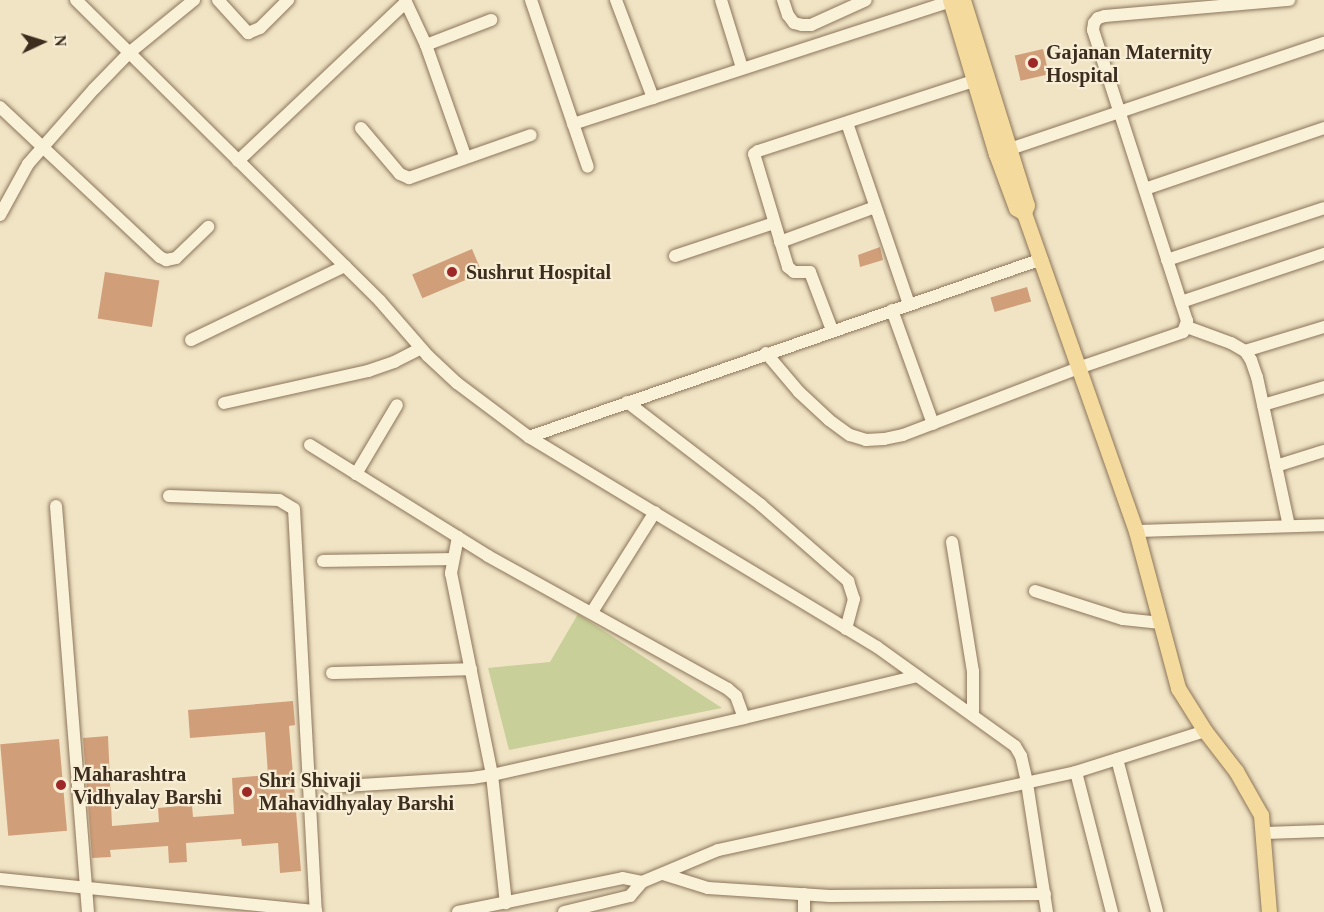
<!DOCTYPE html>
<html>
<head>
<meta charset="utf-8">
<style>
  body { margin:0 }
  #map { position:relative; width:1324px; height:912px; overflow:hidden; background:#f0e4c5; font-family:Georgia,serif }
  div>[style] { position:absolute }
  .green>* { inset:0; background:#c8cf98 }
  .building>* { inset:0; background:#d09f7a; transform-origin:0 0 }
  .roads { filter:drop-shadow(0 0 2px #8c755a) drop-shadow(0 0 2px #8c755a) }
  .minor>* { height:12px; margin:-6px; padding:0 6px; transform-origin:6px; border-radius:6px; background:#faf1d9 }
  .major>* { height:15px; margin:-7.5px; padding:0 7.5px; transform-origin:7.5px; border-radius:7.5px; background:#f4da9c }
  .dots>* { width:16px; height:16px; translate:-50% -50%; box-sizing:border-box; border:3px solid #f7eed5; border-radius:50% }
  span { translate:-50% -50%; white-space:nowrap; text-align:center; line-height:1.15; -webkit-text-stroke:4.5px #f7eed5; paint-order:stroke }
  .poi-label { font-size:20px; color:#3c2d1f; font-weight:700 }
  .left { translate:0 -50%; text-align:left }
  .north { position:absolute; left:12px; top:12px; width:60px; height:60px; -webkit-text-stroke:4px #f7eed5; paint-order:stroke; rotate:86deg; font-size:16px; font-weight:700; line-height:24px; text-align:center; color:#3c2d1f }
  .north::after { content:''; display:block; margin:auto; width:21px; height:27px; background:#3c2d1f; clip-path:polygon(50% 0,100% 100%,50% 72%,0 100%) }
</style>
</head>
<body>
<div id="map">
  <div class="green">
    <i style="clip-path:polygon(578px 614px,722px 708px,509px 750px,488px 668px,550px 662px)"></i>
  </div>
  <div class="building">
    <i style="left:1043px;top:49px;width:26px;height:29px;rotate:77deg"></i>
    <i style="clip-path:polygon(880px 247px,883px 260px,860px 267px,858px 255px)"></i>
    <i style="left:472px;top:249px;width:26px;height:65px;rotate:67deg"></i>
    <i style="left:105px;top:272px;width:55px;height:47px;rotate:9deg"></i>
    <i style="left:1027px;top:287px;width:15px;height:38px;rotate:74deg"></i>
    <i style="clip-path:polygon(293px 701px,295px 725px,289px 726px,301px 871px,280px 873px,278px 843px,242px 846px,241px 839px,186px 843px,187px 862px,169px 863px,168px 846px,110px 850px,111px 857px,92px 858px,83px 738px,108px 736px,112px 826px,159px 822px,158px 808px,192px 805px,193px 817px,234px 814px,232px 778px,268px 775px,265px 732px,190px 738px,188px 710px)"></i>
    <i style="left:59px;top:739px;width:92px;height:59px;rotate:85deg"></i>
  </div>
  <div class="roads">
    <div class="minor">
      <i style="left:76px;top:0;width:428px;rotate:44.7deg"></i>
      <i style="left:380px;top:301px;width:73px;rotate:48.9deg"></i>
      <i style="left:428px;top:356px;width:40px;rotate:43deg"></i>
      <i style="left:457px;top:383px;width:90px;rotate:36.9deg"></i>
      <i style="left:529px;top:437px;width:406px;rotate:31.1deg"></i>
      <i style="left:877px;top:647px;width:170px;rotate:35.7deg"></i>
      <i style="left:1015px;top:746px;width:12px;rotate:59deg"></i>
      <i style="left:1021px;top:756px;width:28px;rotate:77deg"></i>
      <i style="left:1027px;top:783px;width:131px;rotate:81.2deg"></i>
      <i style="left:218px;top:0;width:45px;rotate:47.7deg"></i>
      <i style="left:248px;top:33px;width:13px;rotate:-23deg"></i>
      <i style="left:260px;top:28px;width:40px;rotate:-45deg"></i>
      <i style="left:405px;top:0;width:50px;rotate:65deg"></i>
      <i style="left:426px;top:45px;width:118px;rotate:70.6deg"></i>
      <i style="left:531px;top:0;width:176px;rotate:71.2deg"></i>
      <i style="left:616px;top:0;width:105px;rotate:69.3deg"></i>
      <i style="left:721px;top:0;width:71px;rotate:72.8deg"></i>
      <i style="left:783px;top:0;width:16px;rotate:72deg"></i>
      <i style="left:788px;top:15px;width:10px;rotate:53deg"></i>
      <i style="left:794px;top:23px;width:8px;rotate:14deg"></i>
      <i style="left:802px;top:25px;width:9px"></i>
      <i style="left:811px;top:25px;width:60px;rotate:-24.4deg"></i>
      <i style="left:426px;top:45px;width:70px;rotate:-21deg"></i>
      <i style="left:0;top:107px;width:219px;rotate:43.2deg"></i>
      <i style="left:160px;top:257px;width:7px;rotate:27deg"></i>
      <i style="left:166px;top:260px;width:10px;rotate:-11deg"></i>
      <i style="left:176px;top:258px;width:45px;rotate:-44.1deg"></i>
      <i style="left:847px;top:123px;width:191px;rotate:71.1deg"></i>
      <i style="left:573px;top:124px;width:398px;rotate:-18deg"></i>
      <i style="left:361px;top:128px;width:60px;rotate:49.7deg"></i>
      <i style="left:400px;top:174px;width:10px;rotate:24deg"></i>
      <i style="left:409px;top:178px;width:129px;rotate:-19.4deg"></i>
      <i style="left:1010px;top:149px;width:331px;rotate:-18.7deg"></i>
      <i style="left:238px;top:161px;width:231px;rotate:-43.4deg"></i>
      <i style="left:1145px;top:189px;width:189px;rotate:-18.8deg"></i>
      <i style="left:0;top:215px;width:58px;rotate:-61.2deg"></i>
      <i style="left:28px;top:164px;width:100px;rotate:-48.7deg"></i>
      <i style="left:94px;top:89px;width:50px;rotate:-45.8deg"></i>
      <i style="left:129px;top:53px;width:84px;rotate:-39.2deg"></i>
      <i style="left:780px;top:242px;width:101px;rotate:-20.2deg"></i>
      <i style="left:675px;top:256px;width:104px;rotate:-18.4deg"></i>
      <i style="left:1167px;top:260px;width:165px;rotate:-18.3deg"></i>
      <i style="left:1181px;top:302px;width:151px;rotate:-18.6deg"></i>
      <i style="left:892px;top:310px;width:121px;rotate:70.2deg"></i>
      <i style="left:1187px;top:327px;width:47px;rotate:20deg"></i>
      <i style="left:1231px;top:343px;width:16px;rotate:30deg"></i>
      <i style="left:1245px;top:351px;width:11px;rotate:56deg"></i>
      <i style="left:1251px;top:360px;width:18px;rotate:71deg"></i>
      <i style="left:1257px;top:377px;width:152px;rotate:77.9deg"></i>
      <i style="left:832px;top:330px;width:62px;rotate:-110.8deg"></i>
      <i style="left:810px;top:272px;width:16px;rotate:180deg"></i>
      <i style="left:794px;top:272px;width:8px;rotate:-140deg"></i>
      <i style="left:788px;top:267px;width:118px;rotate:-106.7deg"></i>
      <i style="left:754px;top:154px;width:5px;rotate:-37deg"></i>
      <i style="left:758px;top:151px;width:227px;rotate:-18deg"></i>
      <i style="left:191px;top:340px;width:171px;rotate:-25.7deg"></i>
      <i style="left:1245px;top:351px;width:83px;rotate:-16.9deg"></i>
      <i style="left:766px;top:353px;width:51px;rotate:49.8deg"></i>
      <i style="left:799px;top:392px;width:41px;rotate:43deg"></i>
      <i style="left:829px;top:420px;width:26px;rotate:36deg"></i>
      <i style="left:850px;top:435px;width:17px;rotate:17deg"></i>
      <i style="left:866px;top:440px;width:18px;rotate:-3deg"></i>
      <i style="left:884px;top:439px;width:19px;rotate:-12deg"></i>
      <i style="left:903px;top:435px;width:191px;rotate:-20.9deg"></i>
      <i style="left:1081px;top:367px;width:108px;rotate:-18.9deg"></i>
      <i style="left:1183px;top:332px;width:12px;rotate:-70deg"></i>
      <i style="left:1187px;top:321px;width:306px;rotate:-107.9deg"></i>
      <i style="left:1093px;top:30px;width:7px;rotate:-82deg"></i>
      <i style="left:1094px;top:23px;width:6px;rotate:-51deg"></i>
      <i style="left:1098px;top:18px;width:7px;rotate:-16deg"></i>
      <i style="left:1105px;top:16px;width:185px;rotate:-5deg"></i>
      <i style="left:627px;top:402px;width:169px;rotate:37.5deg"></i>
      <i style="left:761px;top:505px;width:116px;rotate:41.1deg"></i>
      <i style="left:848px;top:581px;width:19px;rotate:72deg"></i>
      <i style="left:854px;top:599px;width:31px;rotate:105deg"></i>
      <i style="left:224px;top:403px;width:148px;rotate:-12.5deg"></i>
      <i style="left:368px;top:371px;width:28px;rotate:-19deg"></i>
      <i style="left:394px;top:362px;width:30px;rotate:-27deg"></i>
      <i style="left:1263px;top:405px;width:64px;rotate:-16.4deg"></i>
      <i style="left:529px;top:437px;width:543px;rotate:-19.14deg"></i>
      <i style="left:310px;top:445px;width:210px;rotate:31.9deg"></i>
      <i style="left:488px;top:556px;width:274px;rotate:29deg"></i>
      <i style="left:728px;top:689px;width:11px;rotate:41deg"></i>
      <i style="left:736px;top:696px;width:23px;rotate:70deg"></i>
      <i style="left:1276px;top:466px;width:50px;rotate:-17.4deg"></i>
      <i style="left:356px;top:474px;width:80px;rotate:-59.3deg"></i>
      <i style="left:169px;top:496px;width:110px;rotate:2.1deg"></i>
      <i style="left:279px;top:500px;width:17px;rotate:31deg"></i>
      <i style="left:294px;top:509px;width:404px;rotate:86.9deg"></i>
      <i style="left:56px;top:506px;width:407px;rotate:85.5deg"></i>
      <i style="left:1136px;top:531px;width:188px;rotate:-1.8deg"></i>
      <i style="left:458px;top:537px;width:37px;rotate:101deg"></i>
      <i style="left:451px;top:573px;width:206px;rotate:78.5deg"></i>
      <i style="left:492px;top:775px;width:129px;rotate:83.8deg"></i>
      <i style="left:952px;top:542px;width:131px;rotate:80.8deg"></i>
      <i style="left:973px;top:671px;width:44px;rotate:90deg"></i>
      <i style="left:323px;top:561px;width:129px;rotate:-0.9deg"></i>
      <i style="left:1035px;top:591px;width:92px;rotate:17.7deg"></i>
      <i style="left:1123px;top:619px;width:38px;rotate:6deg"></i>
      <i style="left:592px;top:612px;width:118px;rotate:-57.8deg"></i>
      <i style="left:332px;top:673px;width:139px;rotate:-1.6deg"></i>
      <i style="left:1117px;top:759px;width:158px;rotate:75.3deg"></i>
      <i style="left:1076px;top:772px;width:145px;rotate:75.6deg"></i>
      <i style="left:329px;top:787px;width:143px;rotate:-3.6deg"></i>
      <i style="left:472px;top:778px;width:20px;rotate:-9deg"></i>
      <i style="left:492px;top:775px;width:258px;rotate:-12.7deg"></i>
      <i style="left:744px;top:718px;width:178px;rotate:-13.6deg"></i>
      <i style="left:1264px;top:833px;width:60px;rotate:-1.9deg"></i>
      <i style="left:663px;top:874px;width:47px;rotate:17.3deg"></i>
      <i style="left:708px;top:888px;width:122px;rotate:3.8deg"></i>
      <i style="left:830px;top:896px;width:215px;rotate:-0.5deg"></i>
      <i style="left:0;top:879px;width:318px;rotate:5.8deg"></i>
      <i style="left:458px;top:912px;width:168px;rotate:-11.6deg"></i>
      <i style="left:623px;top:878px;width:19px;rotate:12deg"></i>
      <i style="left:564px;top:912px;width:68px;rotate:-13.6deg"></i>
      <i style="left:630px;top:896px;width:18px;rotate:-49deg"></i>
      <i style="left:642px;top:882px;width:82px;rotate:-22.8deg"></i>
      <i style="left:718px;top:850px;width:366px;rotate:-12.3deg"></i>
      <i style="left:1076px;top:772px;width:135px;rotate:-17.6deg"></i>
      <i style="left:804px;top:912px;width:18px;rotate:-90deg"></i>
    </div>
    <div class="major">
      <i style="left:950px;top:0;width:161px;rotate:73.4deg"></i>
      <i style="left:996px;top:154px;width:58px;rotate:69.7deg"></i>
      <i style="left:1016px;top:208px;width:9px;rotate:32deg"></i>
      <i style="left:963px;top:0;width:215px;rotate:72.7deg"></i>
      <i style="left:1027px;top:205px;width:9px;rotate:111deg"></i>
      <i style="left:1024px;top:213px;width:337px;rotate:70.6deg"></i>
      <i style="left:1136px;top:531px;width:163px;rotate:75deg"></i>
      <i style="left:1178px;top:688px;width:51px;rotate:57.9deg"></i>
      <i style="left:1205px;top:731px;width:51px;rotate:52.2deg"></i>
      <i style="left:1236px;top:771px;width:51px;rotate:60.4deg"></i>
      <i style="left:1261px;top:815px;width:97px;rotate:85.3deg"></i>
    </div>
  </div>
  <div class="dots">
    <i style="left:1033px;top:63px;background:#9e2828"></i>
    <i style="left:452px;top:272px;background:#9e2828"></i>
    <i style="left:61px;top:785px;background:#9e2828"></i>
    <i style="left:247px;top:792px;background:#9e2828"></i>
  </div>
  <div class="poi-label">
    <span class="left" style="left:1046px;top:64px">Gajanan Maternity<br>Hospital</span>
    <span class="left" style="left:466px;top:272px">Sushrut Hospital</span>
    <span class="left" style="left:73px;top:786px">Maharashtra<br>Vidhyalay Barshi</span>
    <span class="left" style="left:259px;top:792px">Shri Shivaji<br>Mahavidhyalay Barshi</span>
  </div>
  <div class="north">N</div>
</div>
</body>
</html>
